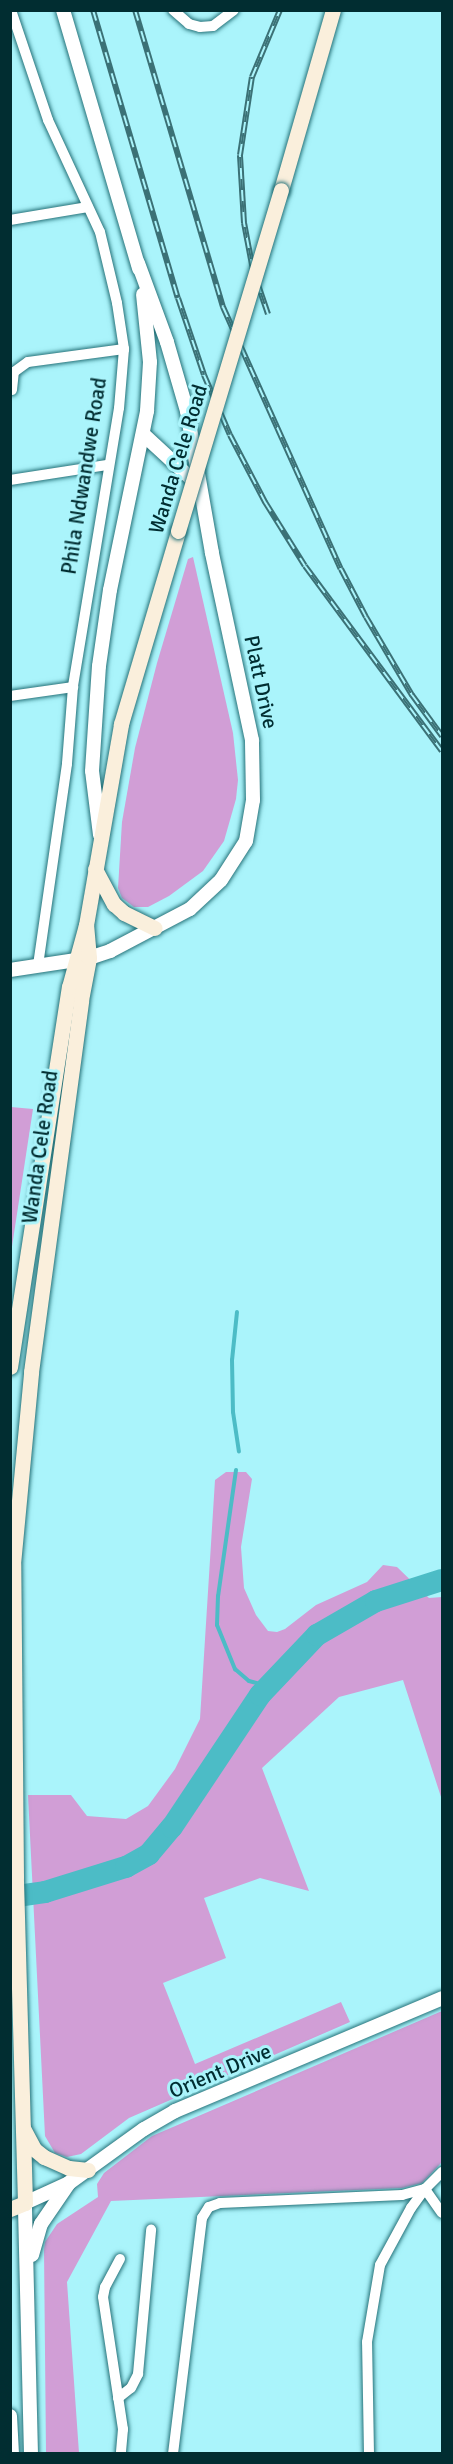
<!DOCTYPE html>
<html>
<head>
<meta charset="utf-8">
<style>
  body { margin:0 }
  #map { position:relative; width:453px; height:2464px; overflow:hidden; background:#aaf4fb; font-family:Signika,sans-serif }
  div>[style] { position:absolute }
  .green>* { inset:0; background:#d19ed6 }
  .stream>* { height:4px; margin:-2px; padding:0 2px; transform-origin:2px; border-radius:2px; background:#4cbcc6 }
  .river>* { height:22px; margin:-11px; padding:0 11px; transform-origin:11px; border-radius:11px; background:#4cbcc6 }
  .roads { filter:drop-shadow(0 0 2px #267279) drop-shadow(0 0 2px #267279) }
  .minor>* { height:10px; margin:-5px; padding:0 5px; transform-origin:5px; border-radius:5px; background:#fff }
  .tertiary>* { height:14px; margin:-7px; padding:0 7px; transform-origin:7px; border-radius:7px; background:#fff }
  .secondary>* { height:15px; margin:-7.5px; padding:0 7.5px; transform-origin:7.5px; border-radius:7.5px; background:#faefdc }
  .rail>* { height:6px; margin-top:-3px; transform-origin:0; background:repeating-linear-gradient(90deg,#aaf4fb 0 11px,#3b7176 0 22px); box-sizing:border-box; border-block:2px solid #3b7176 }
  .bridges { filter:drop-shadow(0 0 2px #267279) drop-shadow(0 0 2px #267279) }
  .secondary-bridge>* { height:15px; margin:-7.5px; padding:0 7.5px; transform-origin:7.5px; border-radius:7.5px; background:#faefdc }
  span { translate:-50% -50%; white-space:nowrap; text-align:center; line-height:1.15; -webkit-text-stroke:6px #aaf4fb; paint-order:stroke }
  .street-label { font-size:21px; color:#012d31 }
  .frame { position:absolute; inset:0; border:12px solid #012d31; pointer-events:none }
</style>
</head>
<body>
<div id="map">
  <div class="green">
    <i style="clip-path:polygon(193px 557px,233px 733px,238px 780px,236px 799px,224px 841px,203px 871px,169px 896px,148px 907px,134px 907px,122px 898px,118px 888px,122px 822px,135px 748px,157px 663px,188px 559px)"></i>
    <i style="clip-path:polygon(11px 1107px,33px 1109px,11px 1253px,10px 1107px)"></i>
    <i style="clip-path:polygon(226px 1472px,246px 1472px,252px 1479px,241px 1547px,244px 1588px,256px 1615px,268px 1631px,277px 1632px,285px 1629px,316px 1605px,367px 1582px,383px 1565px,397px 1567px,429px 1598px,442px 1597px,442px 1800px,403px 1680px,339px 1697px,262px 1768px,309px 1891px,260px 1878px,204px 1898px,226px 1958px,163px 1983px,195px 2064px,341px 2002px,350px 2022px,129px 2118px,81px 2154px,67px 2157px,55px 2153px,45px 2136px,28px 1795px,71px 1795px,87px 1816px,126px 1819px,148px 1806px,175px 1769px,200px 1719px,215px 1480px)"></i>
    <i style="clip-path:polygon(442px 2011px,442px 2162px,422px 2183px,402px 2188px,111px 2201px,67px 2282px,79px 2453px,46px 2453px,44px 2250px,45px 2242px,57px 2224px,98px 2197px,97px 2184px,104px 2173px,152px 2136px)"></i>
  </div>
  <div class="stream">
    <i style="left:237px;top:1312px;width:48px;rotate:95.9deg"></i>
    <i style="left:232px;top:1360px;width:52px;rotate:88.9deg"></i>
    <i style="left:233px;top:1412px;width:40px;rotate:81.5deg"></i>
    <i style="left:236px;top:1470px;width:127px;rotate:98.1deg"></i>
    <i style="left:218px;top:1596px;width:29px;rotate:92deg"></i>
    <i style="left:217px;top:1625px;width:48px;rotate:67.8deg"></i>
    <i style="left:235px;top:1669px;width:18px;rotate:41deg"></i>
    <i style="left:249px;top:1681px;width:20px;rotate:15deg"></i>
  </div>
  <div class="river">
    <i style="left:10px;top:1897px;width:35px;rotate:-8deg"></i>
    <i style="left:45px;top:1892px;width:85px;rotate:-17.2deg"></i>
    <i style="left:126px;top:1867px;width:26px;rotate:-29deg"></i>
    <i style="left:149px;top:1854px;width:35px;rotate:-50deg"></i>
    <i style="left:172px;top:1827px;width:159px;rotate:-56.3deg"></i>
    <i style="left:260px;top:1695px;width:83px;rotate:-46.5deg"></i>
    <i style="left:317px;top:1635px;width:68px;rotate:-30deg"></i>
    <i style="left:376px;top:1601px;width:69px;rotate:-17.7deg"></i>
  </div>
  <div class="roads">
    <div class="minor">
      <i style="left:11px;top:10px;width:116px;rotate:71.4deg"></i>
      <i style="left:48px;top:120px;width:123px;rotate:65.1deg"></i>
      <i style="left:100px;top:232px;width:73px;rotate:76.5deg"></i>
      <i style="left:117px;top:303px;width:47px;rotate:81.3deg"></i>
      <i style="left:124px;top:349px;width:59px;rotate:94.8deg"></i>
      <i style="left:119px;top:408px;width:283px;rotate:99.4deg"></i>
      <i style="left:73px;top:687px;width:77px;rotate:94.5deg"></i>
      <i style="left:67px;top:764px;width:203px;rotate:98.2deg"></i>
      <i style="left:173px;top:10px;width:21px;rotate:41deg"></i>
      <i style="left:189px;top:24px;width:11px;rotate:15deg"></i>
      <i style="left:200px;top:27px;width:13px;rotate:-4deg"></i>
      <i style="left:213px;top:26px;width:26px;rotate:-37deg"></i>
      <i style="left:10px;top:220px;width:79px;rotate:-9.5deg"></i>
      <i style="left:12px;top:390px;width:18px;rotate:-84deg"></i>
      <i style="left:14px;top:372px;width:17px;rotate:-36deg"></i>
      <i style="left:28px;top:362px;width:97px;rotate:-7.7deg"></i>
      <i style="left:10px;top:480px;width:98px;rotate:-8.8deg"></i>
      <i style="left:10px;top:696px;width:64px;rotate:-8.1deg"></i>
      <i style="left:120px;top:2259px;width:32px;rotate:118deg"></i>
      <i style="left:105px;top:2287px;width:10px;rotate:101deg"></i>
      <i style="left:103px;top:2297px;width:134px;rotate:81.4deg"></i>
      <i style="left:123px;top:2429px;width:25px;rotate:95deg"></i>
      <i style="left:118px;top:2398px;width:16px;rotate:-38deg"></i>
      <i style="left:131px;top:2388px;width:16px;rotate:-63deg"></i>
      <i style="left:138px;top:2374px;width:145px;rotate:-84.8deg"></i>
      <i style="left:173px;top:2454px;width:238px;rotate:-83deg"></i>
      <i style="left:202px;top:2218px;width:13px;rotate:-58deg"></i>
      <i style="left:209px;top:2207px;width:12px;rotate:-20deg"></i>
      <i style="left:220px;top:2203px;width:182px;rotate:-2.5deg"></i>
      <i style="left:402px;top:2195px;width:24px;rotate:-15deg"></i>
      <i style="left:425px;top:2189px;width:29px;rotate:55deg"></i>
      <i style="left:369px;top:2454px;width:112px;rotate:-91deg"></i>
      <i style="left:367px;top:2342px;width:78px;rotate:-80.4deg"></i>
      <i style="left:380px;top:2265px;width:65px;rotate:-61.5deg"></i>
      <i style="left:411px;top:2208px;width:24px;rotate:-54deg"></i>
      <i style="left:425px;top:2189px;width:24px;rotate:-45deg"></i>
    </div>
    <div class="tertiary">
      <i style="left:63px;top:10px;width:270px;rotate:73.6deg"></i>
      <i style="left:144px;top:435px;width:75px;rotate:42.8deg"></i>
      <i style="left:100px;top:835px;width:64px;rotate:-97.1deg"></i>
      <i style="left:92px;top:771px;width:105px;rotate:-86.2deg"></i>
      <i style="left:99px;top:666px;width:77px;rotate:-81.8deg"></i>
      <i style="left:110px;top:590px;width:183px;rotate:-78.3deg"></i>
      <i style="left:147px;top:411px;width:49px;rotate:-86.5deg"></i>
      <i style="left:150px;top:362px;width:68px;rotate:-95.9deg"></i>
      <i style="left:10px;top:970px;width:80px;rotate:-8.6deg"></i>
      <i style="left:89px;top:958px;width:22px;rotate:-18deg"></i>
      <i style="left:110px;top:951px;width:90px;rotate:-27.7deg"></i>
      <i style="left:190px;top:909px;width:42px;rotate:-43.1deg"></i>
      <i style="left:221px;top:880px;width:46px;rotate:-57.3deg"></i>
      <i style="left:246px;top:841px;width:42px;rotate:-80.3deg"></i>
      <i style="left:253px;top:800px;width:60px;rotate:-91deg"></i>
      <i style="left:252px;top:740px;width:191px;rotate:-102.1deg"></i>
      <i style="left:212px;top:553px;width:144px;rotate:-100deg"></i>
      <i style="left:187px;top:411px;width:72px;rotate:-106.2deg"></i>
      <i style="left:167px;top:342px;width:84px;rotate:-110.2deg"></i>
      <i style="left:32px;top:2255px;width:32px;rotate:-74deg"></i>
      <i style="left:41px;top:2224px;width:50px;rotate:-55.7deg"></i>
      <i style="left:10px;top:2416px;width:38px;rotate:87deg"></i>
      <i style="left:31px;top:2454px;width:251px;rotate:-91.4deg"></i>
      <i style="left:25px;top:2203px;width:48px;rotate:-24.4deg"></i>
      <i style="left:69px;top:2183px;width:92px;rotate:-35.8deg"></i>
      <i style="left:144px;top:2129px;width:36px;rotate:-30deg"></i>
      <i style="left:175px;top:2111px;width:290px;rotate:-22.9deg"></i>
    </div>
    <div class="secondary">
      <i style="left:281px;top:190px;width:187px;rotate:-73.9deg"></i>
      <i style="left:95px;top:869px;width:40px;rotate:62deg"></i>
      <i style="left:114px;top:904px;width:13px;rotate:42deg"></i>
      <i style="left:124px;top:913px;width:34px;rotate:26deg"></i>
      <i style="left:10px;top:1367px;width:385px;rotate:-81.2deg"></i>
      <i style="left:69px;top:987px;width:64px;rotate:-74.7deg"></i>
      <i style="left:86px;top:925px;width:204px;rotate:-80.1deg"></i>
      <i style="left:121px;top:724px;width:201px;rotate:-73.5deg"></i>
      <i style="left:23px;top:2128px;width:24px;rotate:62deg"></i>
      <i style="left:34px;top:2149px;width:13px;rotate:39deg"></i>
      <i style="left:44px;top:2157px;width:27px;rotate:24deg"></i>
      <i style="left:69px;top:2168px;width:19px;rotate:6deg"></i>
      <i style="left:10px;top:2209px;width:16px;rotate:-22deg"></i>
      <i style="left:25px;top:2203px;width:326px;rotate:-91.6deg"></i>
      <i style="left:16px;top:1877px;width:313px;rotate:-90.5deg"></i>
      <i style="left:13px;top:1564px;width:193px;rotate:-84.6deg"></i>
      <i style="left:31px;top:1372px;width:375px;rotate:-82.3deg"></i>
      <i style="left:81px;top:1000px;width:43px;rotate:-79.2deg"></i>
      <i style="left:89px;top:958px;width:33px;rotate:-95deg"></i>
    </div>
  </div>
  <div class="rail">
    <i style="left:93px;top:10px;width:300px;rotate:73.6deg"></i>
    <i style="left:178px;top:298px;width:81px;rotate:71.3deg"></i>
    <i style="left:204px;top:375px;width:65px;rotate:66.6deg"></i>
    <i style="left:230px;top:435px;width:76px;rotate:62.4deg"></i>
    <i style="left:265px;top:502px;width:75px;rotate:58deg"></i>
    <i style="left:305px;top:566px;width:230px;rotate:53.5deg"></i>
    <i style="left:135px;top:10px;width:310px;rotate:73.5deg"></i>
    <i style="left:223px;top:307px;width:287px;rotate:65.8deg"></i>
    <i style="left:341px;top:569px;width:54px;rotate:62.5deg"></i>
    <i style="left:366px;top:617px;width:91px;rotate:59.5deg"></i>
    <i style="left:412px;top:695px;width:51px;rotate:53.8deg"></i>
    <i style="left:268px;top:314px;width:46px;rotate:-108.8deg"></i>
    <i style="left:253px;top:270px;width:48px;rotate:-100.8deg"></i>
    <i style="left:244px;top:223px;width:68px;rotate:-93.4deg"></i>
    <i style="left:240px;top:155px;width:79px;rotate:-81.3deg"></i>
    <i style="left:252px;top:77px;width:73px;rotate:-67.3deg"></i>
  </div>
  <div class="bridges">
    <div class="secondary-bridge">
      <i style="left:178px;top:531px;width:356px;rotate:-73.2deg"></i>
    </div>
  </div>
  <div class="street-label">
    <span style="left:178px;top:459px;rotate:-73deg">Wanda Cele Road</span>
    <span style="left:84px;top:476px;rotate:-81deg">Phila Ndwandwe Road</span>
    <span style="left:261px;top:682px;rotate:78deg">Platt Drive</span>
    <span style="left:40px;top:1147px;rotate:-82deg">Wanda Cele Road</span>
    <span style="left:220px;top:2071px;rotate:-23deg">Orient Drive</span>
  </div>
  <div class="frame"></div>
</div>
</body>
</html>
